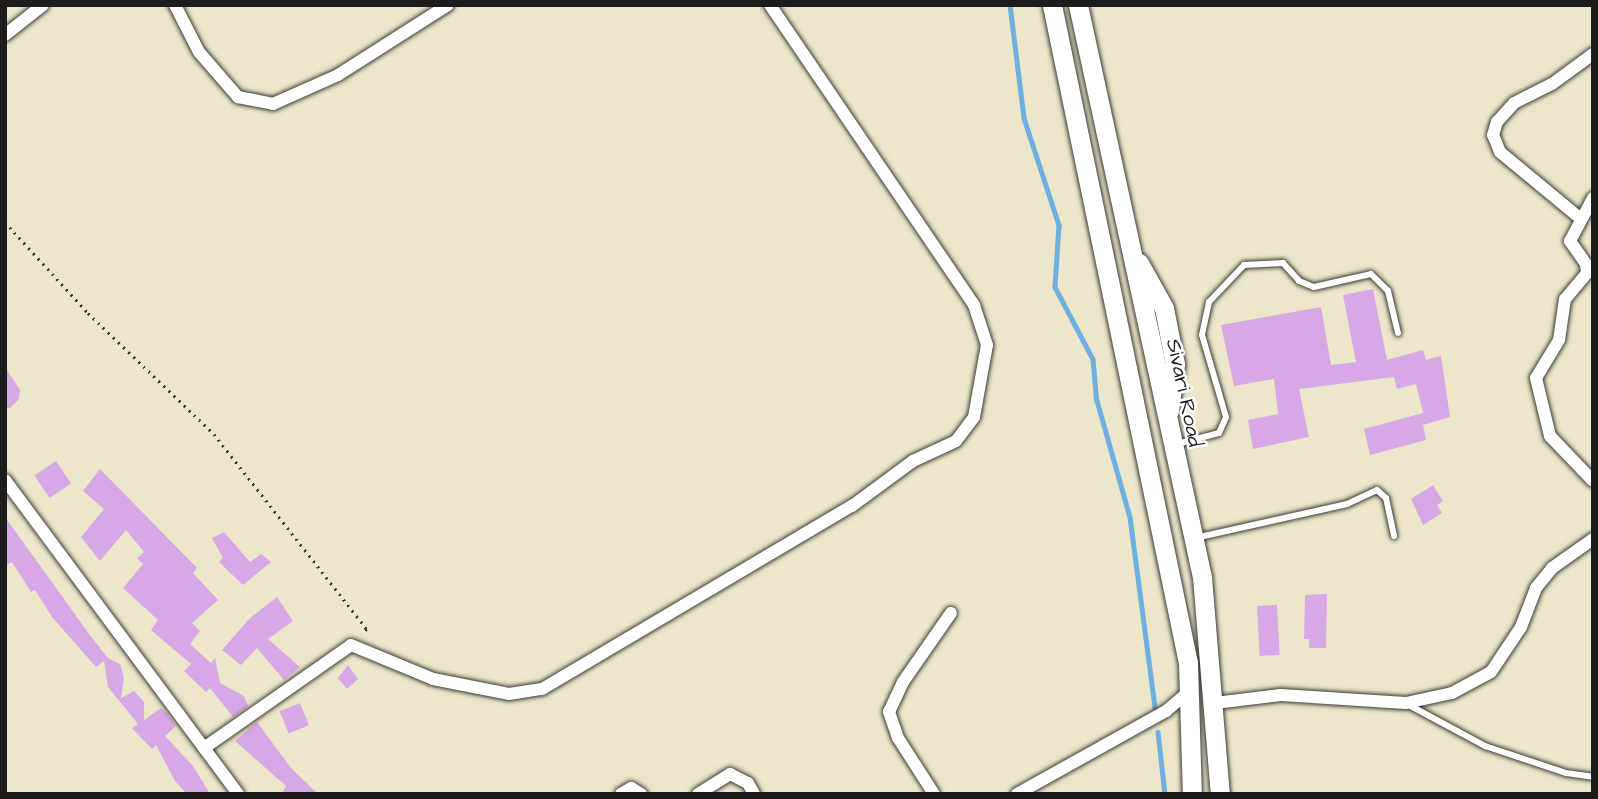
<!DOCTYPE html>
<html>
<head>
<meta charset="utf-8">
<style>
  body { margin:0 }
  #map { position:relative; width:1598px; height:799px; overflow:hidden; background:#ece7ca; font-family:"Architects Daughter",sans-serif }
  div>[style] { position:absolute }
  .stream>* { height:4.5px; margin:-2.25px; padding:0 2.25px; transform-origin:2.25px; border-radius:2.25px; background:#6fafe2 }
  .building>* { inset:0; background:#d8a7e5; transform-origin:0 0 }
  .path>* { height:2.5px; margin-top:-1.25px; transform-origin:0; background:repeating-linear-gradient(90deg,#3b3a36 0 2px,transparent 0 7px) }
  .roads { filter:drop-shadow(0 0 2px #3b3a36) drop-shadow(0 0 2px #3b3a36) }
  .lane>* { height:6px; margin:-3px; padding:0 3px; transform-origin:3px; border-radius:3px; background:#fff }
  .street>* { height:12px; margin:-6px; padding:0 6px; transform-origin:6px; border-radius:6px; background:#fff }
  .primary>* { height:19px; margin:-9.5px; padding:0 9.5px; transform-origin:9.5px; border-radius:9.5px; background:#fff }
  span { translate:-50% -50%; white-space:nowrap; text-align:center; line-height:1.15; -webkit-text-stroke:5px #fff; paint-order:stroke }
  .street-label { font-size:21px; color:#1c1c1c }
  .frame { position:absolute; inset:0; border:7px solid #1c1c1c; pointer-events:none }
</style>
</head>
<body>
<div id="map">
  <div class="stream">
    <i style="left:1010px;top:5px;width:114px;rotate:82.9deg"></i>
    <i style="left:1024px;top:118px;width:113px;rotate:71.9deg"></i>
    <i style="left:1059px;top:225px;width:62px;rotate:93.7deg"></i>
    <i style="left:1055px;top:287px;width:81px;rotate:62.2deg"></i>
    <i style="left:1093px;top:359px;width:38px;rotate:85deg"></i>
    <i style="left:1096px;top:397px;width:125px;rotate:74.2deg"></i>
    <i style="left:1130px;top:517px;width:193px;rotate:82.5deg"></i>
    <i style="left:1158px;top:732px;width:62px;rotate:83.6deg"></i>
  </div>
  <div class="building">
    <i style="clip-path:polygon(1373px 289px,1387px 360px,1423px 350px,1426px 360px,1441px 356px,1450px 417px,1423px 425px,1426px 440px,1370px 455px,1364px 429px,1423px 413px,1416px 384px,1397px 389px,1394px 377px,1299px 389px,1309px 437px,1253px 449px,1248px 420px,1278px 414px,1274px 379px,1234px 386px,1221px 325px,1321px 307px,1331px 365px,1356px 362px,1343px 295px)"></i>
    <i style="clip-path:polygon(5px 367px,20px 390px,19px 399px,10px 408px,5px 408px)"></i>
    <i style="left:56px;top:461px;width:27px;height:26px;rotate:56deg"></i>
    <i style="clip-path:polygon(100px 469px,197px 568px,193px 573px,218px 600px,192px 623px,200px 631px,190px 644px,211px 663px,215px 658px,220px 683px,244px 696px,248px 706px,233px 717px,210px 688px,206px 692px,184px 671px,191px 664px,151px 630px,158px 620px,123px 588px,143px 564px,137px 558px,144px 552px,126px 530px,100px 561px,81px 537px,104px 509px,83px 491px)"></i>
    <i style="clip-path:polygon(1433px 485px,1443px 501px,1437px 505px,1442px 513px,1423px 525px,1411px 499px)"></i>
    <i style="clip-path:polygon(5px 517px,92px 638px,108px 658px,120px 664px,124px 678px,121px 698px,134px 691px,144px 702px,144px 720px,161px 708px,167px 713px,176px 726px,165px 736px,193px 766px,210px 794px,187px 794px,175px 781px,156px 745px,152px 749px,132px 728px,138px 724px,108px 687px,104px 661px,96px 667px,52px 617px,35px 590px,31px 592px,12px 562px,5px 566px)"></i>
    <i style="clip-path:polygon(224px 532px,250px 562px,261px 554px,271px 562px,243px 585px,219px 562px,223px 558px,212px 538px)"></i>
    <i style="clip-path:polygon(1327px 594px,1326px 648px,1309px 648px,1309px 639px,1304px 639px,1305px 595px)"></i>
    <i style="clip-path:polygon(277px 597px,293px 621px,268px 639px,300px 667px,284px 680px,257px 648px,241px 665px,222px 650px,250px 618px)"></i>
    <i style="left:1277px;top:605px;width:50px;height:20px;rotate:87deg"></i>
    <i style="clip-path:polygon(348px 665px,358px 679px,347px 689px,338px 678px)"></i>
    <i style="left:300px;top:703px;width:24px;height:22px;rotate:68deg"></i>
    <i style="clip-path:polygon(257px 722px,291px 768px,318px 794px,282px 794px,286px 786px,235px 741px)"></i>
  </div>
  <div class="path">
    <i style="left:5px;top:222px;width:123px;rotate:47.6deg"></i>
    <i style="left:88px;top:313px;width:175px;rotate:43.8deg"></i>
    <i style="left:214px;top:434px;width:248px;rotate:51.9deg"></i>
    <i style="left:367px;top:629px;width:7px;rotate:135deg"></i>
  </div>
  <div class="roads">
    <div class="lane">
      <i style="left:1177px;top:444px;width:43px;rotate:-14.7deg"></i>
      <i style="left:1219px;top:433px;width:17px;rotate:-66deg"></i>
      <i style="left:1226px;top:417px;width:85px;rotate:-106.3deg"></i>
      <i style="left:1202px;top:335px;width:34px;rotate:-78deg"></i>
      <i style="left:1209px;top:302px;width:51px;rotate:-46.6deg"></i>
      <i style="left:1244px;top:265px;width:39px;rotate:-3deg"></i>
      <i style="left:1283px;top:263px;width:24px;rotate:48deg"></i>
      <i style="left:1299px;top:281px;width:16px;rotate:22deg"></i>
      <i style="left:1314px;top:287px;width:58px;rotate:-12.8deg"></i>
      <i style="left:1371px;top:274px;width:24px;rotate:45deg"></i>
      <i style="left:1388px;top:291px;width:43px;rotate:76.6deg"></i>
      <i style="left:1195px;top:538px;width:156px;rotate:-12.6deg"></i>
      <i style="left:1347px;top:504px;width:33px;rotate:-25deg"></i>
      <i style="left:1377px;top:490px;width:12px;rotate:42deg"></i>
      <i style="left:1386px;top:498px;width:39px;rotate:78deg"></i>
      <i style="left:1407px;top:704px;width:89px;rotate:28.3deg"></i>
      <i style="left:1485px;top:746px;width:85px;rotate:18.4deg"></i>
      <i style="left:1566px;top:773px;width:27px;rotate:8deg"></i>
    </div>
    <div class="street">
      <i style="left:175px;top:5px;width:53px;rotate:62.9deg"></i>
      <i style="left:199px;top:52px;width:60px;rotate:49.1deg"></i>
      <i style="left:238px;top:97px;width:36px;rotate:11deg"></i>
      <i style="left:273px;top:104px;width:71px;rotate:-24deg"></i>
      <i style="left:338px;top:75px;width:130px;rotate:-32.5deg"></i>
      <i style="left:5px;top:35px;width:48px;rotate:-38.3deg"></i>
      <i style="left:1593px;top:198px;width:49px;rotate:118.1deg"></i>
      <i style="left:1570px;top:241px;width:28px;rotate:55deg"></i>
      <i style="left:1586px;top:264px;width:9px;rotate:84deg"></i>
      <i style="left:1587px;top:273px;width:34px;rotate:130deg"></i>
      <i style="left:1565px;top:299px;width:41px;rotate:98.3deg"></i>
      <i style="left:1559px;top:340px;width:44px;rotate:121.2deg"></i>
      <i style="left:1536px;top:378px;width:60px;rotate:76.4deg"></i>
      <i style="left:1550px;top:436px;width:62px;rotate:46.3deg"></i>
      <i style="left:1581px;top:219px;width:105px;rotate:-140.4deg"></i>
      <i style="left:1500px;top:152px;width:18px;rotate:-112deg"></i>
      <i style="left:1493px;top:135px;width:14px;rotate:-73deg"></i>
      <i style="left:1497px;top:122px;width:25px;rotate:-48deg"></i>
      <i style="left:1514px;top:103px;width:42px;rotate:-26.6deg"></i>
      <i style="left:1552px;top:84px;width:51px;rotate:-36.2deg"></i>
      <i style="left:5px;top:480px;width:391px;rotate:53.4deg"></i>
      <i style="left:1215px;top:703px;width:66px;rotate:-6.9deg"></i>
      <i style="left:1281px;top:695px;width:125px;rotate:3.7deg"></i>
      <i style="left:1406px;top:703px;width:47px;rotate:-12.3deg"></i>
      <i style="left:1452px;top:693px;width:44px;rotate:-28.3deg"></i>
      <i style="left:1491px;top:672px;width:54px;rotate:-56.3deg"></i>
      <i style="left:1521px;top:627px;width:42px;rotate:-69deg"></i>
      <i style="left:1536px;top:588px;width:26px;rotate:-51deg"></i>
      <i style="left:1552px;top:568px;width:50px;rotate:-35.3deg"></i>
      <i style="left:204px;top:748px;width:179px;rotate:-35deg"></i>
      <i style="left:351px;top:645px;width:89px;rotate:22.5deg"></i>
      <i style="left:433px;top:679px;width:77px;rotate:11.2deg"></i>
      <i style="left:509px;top:694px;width:33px;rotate:-9deg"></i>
      <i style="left:542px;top:689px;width:360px;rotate:-30.6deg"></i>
      <i style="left:852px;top:506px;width:76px;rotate:-36.4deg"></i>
      <i style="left:913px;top:461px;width:47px;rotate:-24.9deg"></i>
      <i style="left:956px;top:441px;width:30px;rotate:-53deg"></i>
      <i style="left:974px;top:417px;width:73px;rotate:-79.8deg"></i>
      <i style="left:987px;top:345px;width:42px;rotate:-108deg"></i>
      <i style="left:974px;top:305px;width:363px;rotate:-124.2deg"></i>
      <i style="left:621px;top:794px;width:12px;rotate:-31deg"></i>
      <i style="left:631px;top:788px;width:12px;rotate:31deg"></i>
      <i style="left:698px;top:794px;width:38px;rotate:-32deg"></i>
      <i style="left:730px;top:774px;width:20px;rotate:27deg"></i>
      <i style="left:748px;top:783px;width:13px;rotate:61deg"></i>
      <i style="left:934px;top:794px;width:67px;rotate:-122.7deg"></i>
      <i style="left:898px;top:738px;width:28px;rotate:-109deg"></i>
      <i style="left:889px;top:712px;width:33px;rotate:-65deg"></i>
      <i style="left:903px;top:682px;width:84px;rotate:-55.2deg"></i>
      <i style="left:1017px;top:794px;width:171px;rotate:-29.1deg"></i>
      <i style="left:1166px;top:711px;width:30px;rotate:-40deg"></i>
    </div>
    <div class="primary">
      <i style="left:1052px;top:5px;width:672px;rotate:78.32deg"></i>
      <i style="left:1188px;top:663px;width:131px;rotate:88.3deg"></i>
      <i style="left:1078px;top:5px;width:585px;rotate:77.77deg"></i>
      <i style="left:1202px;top:577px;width:218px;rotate:85.3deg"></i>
      <i style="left:1139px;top:263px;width:51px;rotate:60.9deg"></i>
      <i style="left:1164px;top:308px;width:57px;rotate:78.9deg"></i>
      <i style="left:1175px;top:364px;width:47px;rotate:97.3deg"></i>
    </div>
  </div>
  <div class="street-label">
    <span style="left:1184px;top:393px;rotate:78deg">Sivari Road</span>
  </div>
  <div class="frame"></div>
</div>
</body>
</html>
